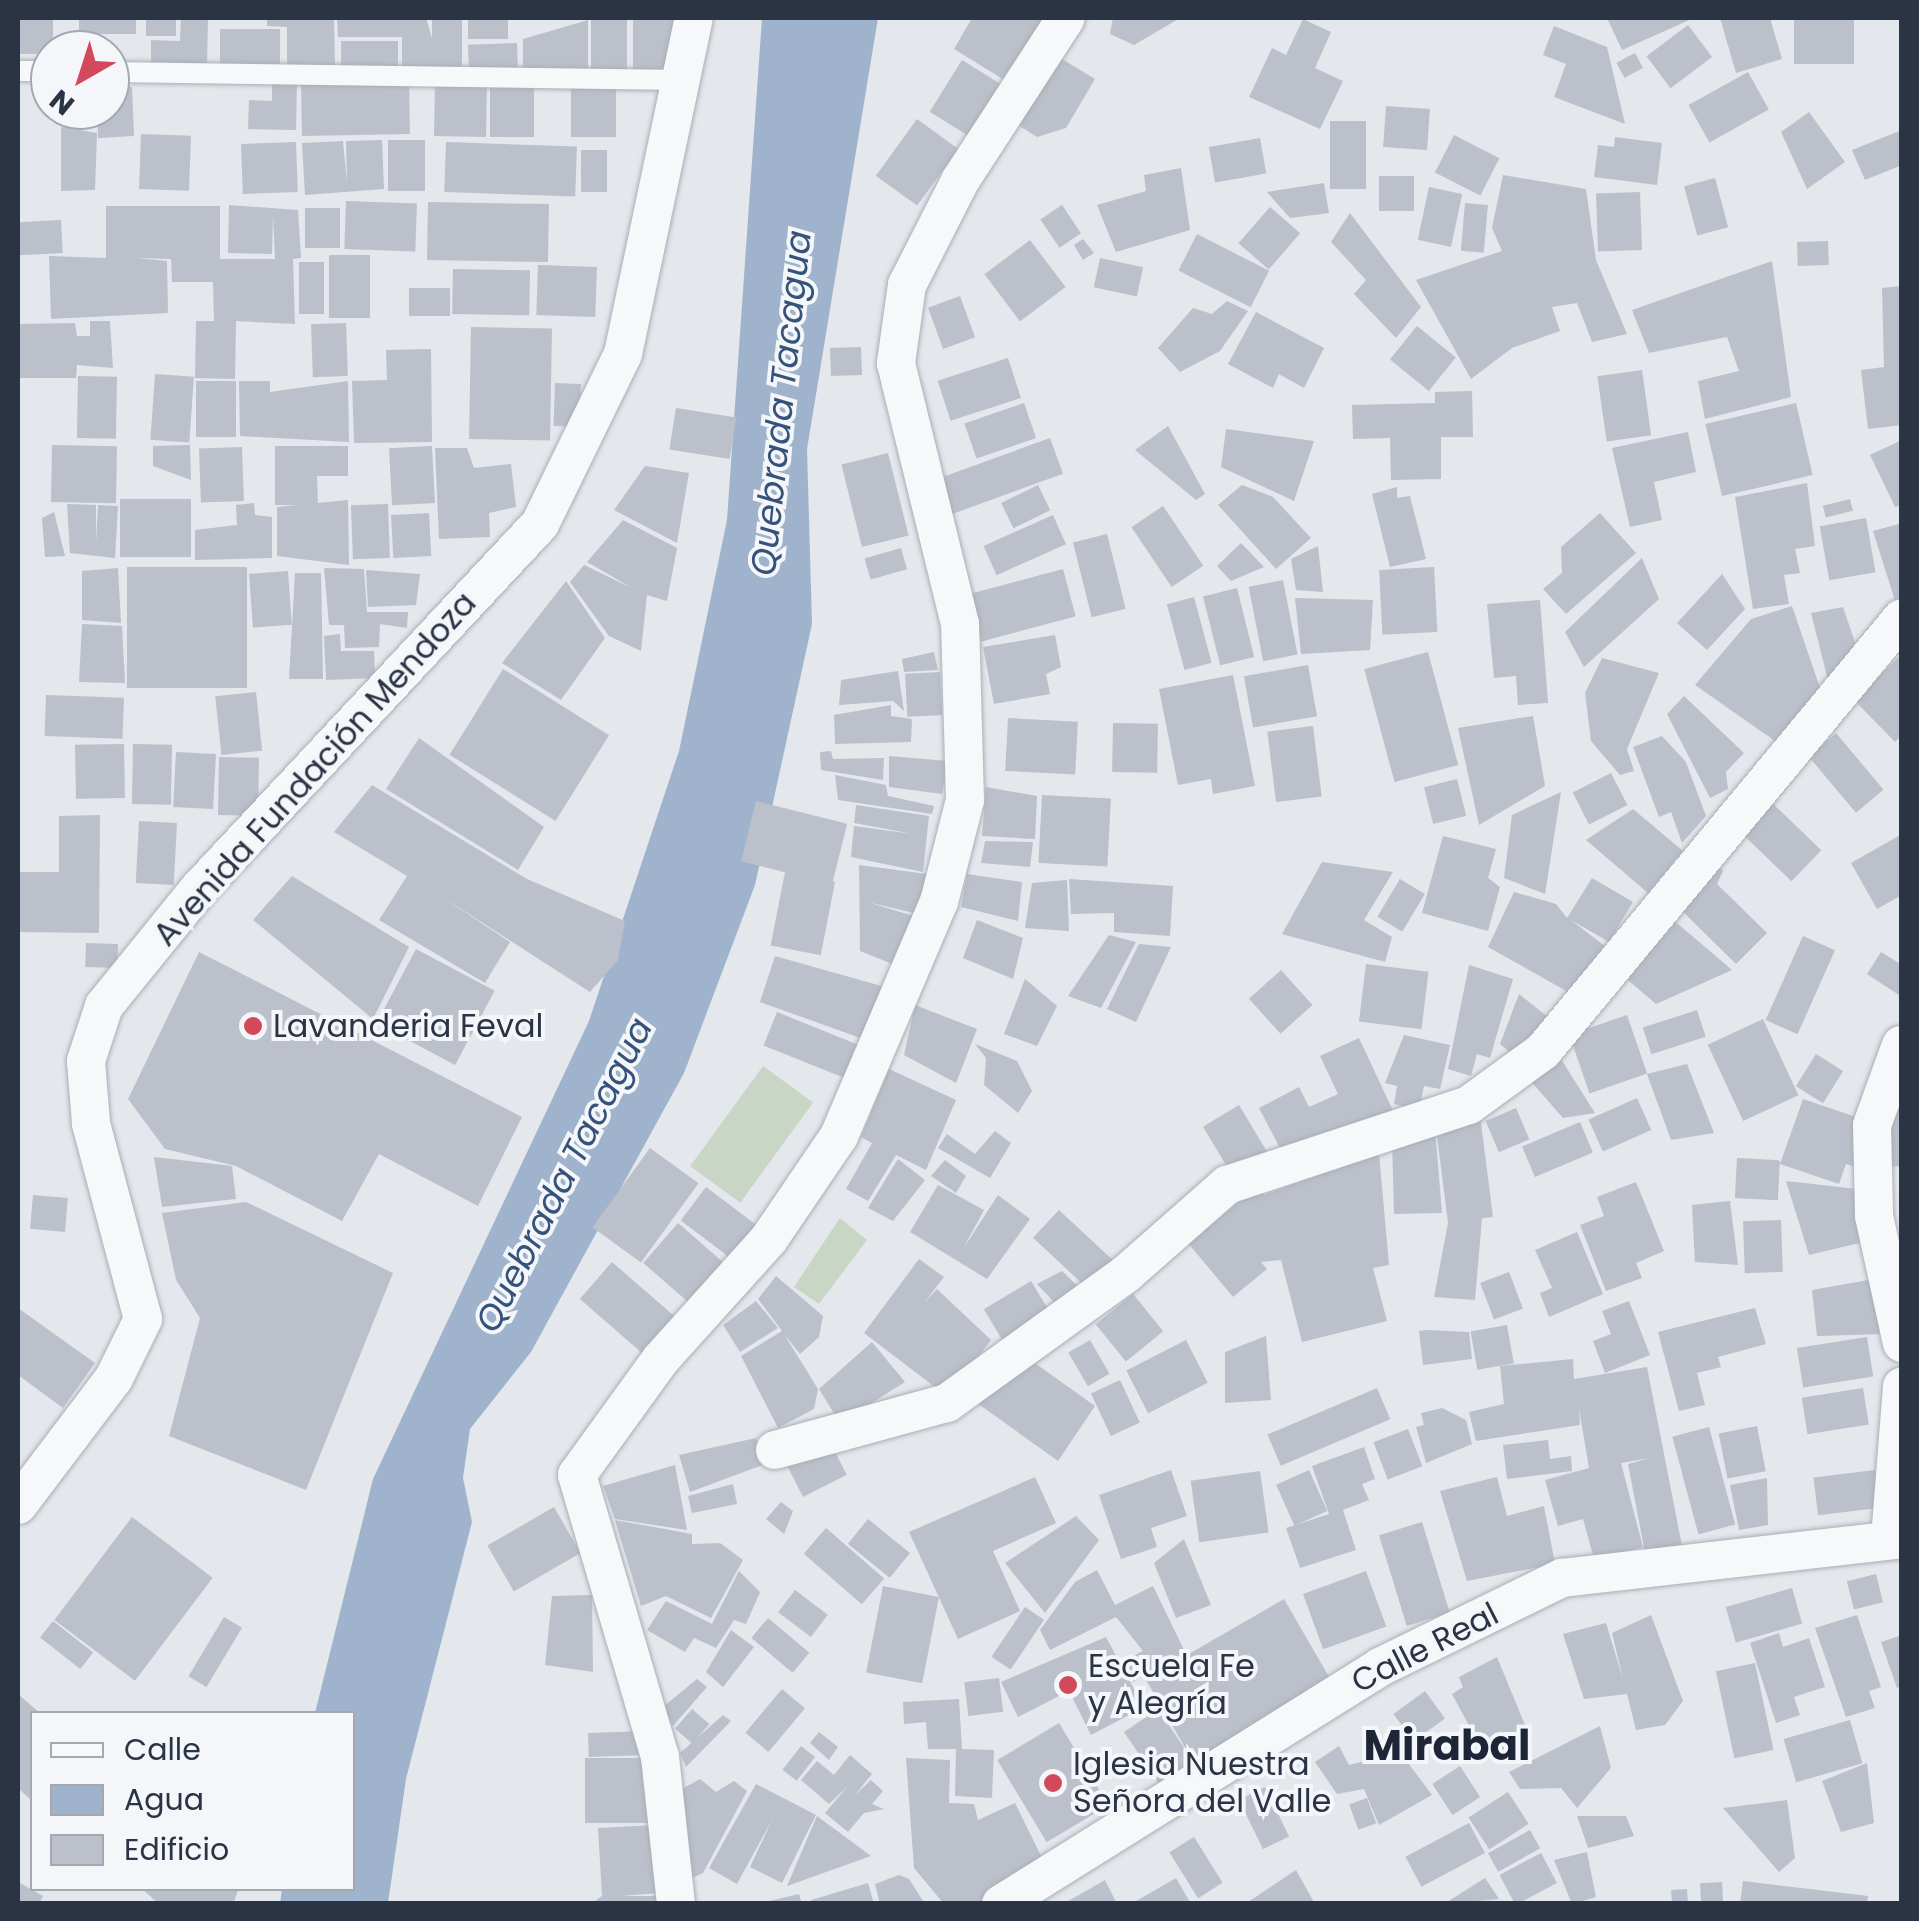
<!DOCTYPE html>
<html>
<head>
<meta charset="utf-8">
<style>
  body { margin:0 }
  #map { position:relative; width:1919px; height:1921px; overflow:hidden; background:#e4e7ec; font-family:Poppins,sans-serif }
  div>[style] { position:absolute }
  .green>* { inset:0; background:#c9d6c5; transform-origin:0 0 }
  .water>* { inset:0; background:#9fb4cc }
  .building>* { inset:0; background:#bbc0ca; transform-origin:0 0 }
  .roads { filter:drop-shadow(0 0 2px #a9aeb7) drop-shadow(0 0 2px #a9aeb7) }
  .lane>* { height:20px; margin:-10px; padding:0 10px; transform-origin:10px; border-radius:10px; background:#f7f8fa }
  .street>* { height:38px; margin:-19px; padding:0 19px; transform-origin:19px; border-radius:19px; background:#f7f8fa }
  .dots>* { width:28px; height:28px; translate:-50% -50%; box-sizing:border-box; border:5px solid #f4f6f9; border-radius:50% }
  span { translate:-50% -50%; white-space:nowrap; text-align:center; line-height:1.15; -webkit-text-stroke:8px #f4f6f9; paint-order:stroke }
  .street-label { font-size:32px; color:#2b3445 }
  .poi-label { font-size:32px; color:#2b3445 }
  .left { translate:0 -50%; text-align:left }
  .water-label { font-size:35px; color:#34527a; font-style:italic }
  .district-label { font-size:42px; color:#1d2536; font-weight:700 }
  .frame { position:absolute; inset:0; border:20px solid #2b3445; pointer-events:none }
  .legend { position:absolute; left:30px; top:1711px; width:325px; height:180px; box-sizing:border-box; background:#f4f6f9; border:2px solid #a4a8b1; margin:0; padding:12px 18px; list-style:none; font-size:30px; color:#2b3445 }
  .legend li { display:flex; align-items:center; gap:20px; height:50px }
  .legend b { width:50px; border:2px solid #a4a8b1 }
  .north { position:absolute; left:30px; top:30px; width:100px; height:100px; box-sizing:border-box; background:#f4f6f9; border:2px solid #a4a8b1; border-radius:50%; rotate:219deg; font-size:28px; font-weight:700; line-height:40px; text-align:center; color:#2b3445 }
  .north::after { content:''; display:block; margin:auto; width:35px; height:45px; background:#d1495b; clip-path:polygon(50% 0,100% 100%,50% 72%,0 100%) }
</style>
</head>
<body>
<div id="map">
  <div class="green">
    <i style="left:763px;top:1066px;width:62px;height:124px;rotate:36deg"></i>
    <i style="clip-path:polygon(840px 1218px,867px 1240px,819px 1304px,794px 1287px)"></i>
  </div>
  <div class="water">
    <i style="clip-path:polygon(762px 18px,878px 18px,807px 449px,812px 624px,755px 885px,684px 1073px,531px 1352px,470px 1429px,463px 1478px,472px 1522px,406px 1779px,388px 1903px,280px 1904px,282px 1889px,352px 1888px,352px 1714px,315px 1713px,373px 1479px,589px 1021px,679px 751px,727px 520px)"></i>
  </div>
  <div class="building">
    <i style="left:18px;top:18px;width:35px;height:36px"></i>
    <i style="left:79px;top:18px;width:57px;height:16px"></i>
    <i style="left:146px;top:18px;width:30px;height:18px"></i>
    <i style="clip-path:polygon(181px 18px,208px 18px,207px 67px,151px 65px,151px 40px,180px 41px)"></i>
    <i style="clip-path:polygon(267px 18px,334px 18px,335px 65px,287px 65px,287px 27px,267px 26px)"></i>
    <i style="clip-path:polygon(337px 18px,426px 18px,432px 38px,432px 18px,462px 18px,462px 75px,402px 74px,402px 37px,338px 37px)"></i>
    <i style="left:468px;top:18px;width:40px;height:21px"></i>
    <i style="left:591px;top:18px;width:36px;height:54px"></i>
    <i style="left:633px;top:18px;width:42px;height:54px"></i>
    <i style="clip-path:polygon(972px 18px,1044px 18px,1006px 81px,954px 49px)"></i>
    <i style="clip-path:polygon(1113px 18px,1180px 18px,1134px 45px,1110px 34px)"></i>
    <i style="clip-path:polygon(1607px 18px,1694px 18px,1622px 50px)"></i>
    <i style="clip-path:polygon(1720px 18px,1770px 18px,1782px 59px,1736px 73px)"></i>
    <i style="left:1794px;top:18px;width:60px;height:46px"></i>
    <i style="clip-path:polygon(1303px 19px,1331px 32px,1315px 68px,1343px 81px,1320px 129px,1249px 97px,1272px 48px,1286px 55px)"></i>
    <i style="clip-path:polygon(588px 20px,588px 70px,523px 70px,523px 39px)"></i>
    <i style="left:1688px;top:25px;width:40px;height:52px;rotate:53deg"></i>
    <i style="clip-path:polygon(1554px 26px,1607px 47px,1625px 124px,1554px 97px,1566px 64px,1543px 55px)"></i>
    <i style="left:220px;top:29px;width:60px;height:43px"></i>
    <i style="left:398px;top:41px;width:30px;height:57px;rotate:90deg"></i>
    <i style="left:517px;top:43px;width:26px;height:49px;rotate:88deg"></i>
    <i style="left:1635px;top:53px;width:17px;height:21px;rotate:62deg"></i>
    <i style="clip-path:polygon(1057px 56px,1095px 79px,1066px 128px,1037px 137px,1015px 123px)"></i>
    <i style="left:962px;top:60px;width:52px;height:61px;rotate:32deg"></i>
    <i style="left:1748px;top:72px;width:43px;height:68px;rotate:61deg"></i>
    <i style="clip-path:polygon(272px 80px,297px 81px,296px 130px,248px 129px,249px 100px,272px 101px)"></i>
    <i style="left:409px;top:81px;width:53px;height:108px;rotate:89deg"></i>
    <i style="left:435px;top:81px;width:52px;height:55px;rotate:1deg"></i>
    <i style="left:490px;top:83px;width:44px;height:54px"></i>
    <i style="left:571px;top:85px;width:45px;height:52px"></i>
    <i style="clip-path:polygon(132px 87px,134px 136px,98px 138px,97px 110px,110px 110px,110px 88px)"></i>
    <i style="left:1386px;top:106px;width:44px;height:41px;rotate:4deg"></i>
    <i style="clip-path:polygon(60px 110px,92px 110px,91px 122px,59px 120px)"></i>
    <i style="clip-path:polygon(1809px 112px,1845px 162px,1807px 189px,1781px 132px)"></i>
    <i style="left:917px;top:119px;width:51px;height:70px;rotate:36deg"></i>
    <i style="left:1330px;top:121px;width:36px;height:68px"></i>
    <i style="clip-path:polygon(61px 127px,97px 133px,95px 190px,61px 191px)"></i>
    <i style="clip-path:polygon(1902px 130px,1902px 165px,1865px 180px,1852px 150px)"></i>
    <i style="left:141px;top:134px;width:50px;height:55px;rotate:2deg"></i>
    <i style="left:1454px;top:135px;width:51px;height:42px;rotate:27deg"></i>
    <i style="clip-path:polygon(1615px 137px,1662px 143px,1657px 185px,1594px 177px,1598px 145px,1614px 147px)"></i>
    <i style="left:1260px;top:138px;width:36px;height:52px;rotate:80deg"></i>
    <i style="clip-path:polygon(382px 140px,384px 189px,305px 195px,302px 143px,343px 141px,347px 183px,346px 141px)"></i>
    <i style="left:425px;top:140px;width:51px;height:37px;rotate:90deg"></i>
    <i style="left:296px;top:142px;width:50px;height:55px;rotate:88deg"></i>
    <i style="left:446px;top:142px;width:131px;height:50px;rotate:2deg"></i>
    <i style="left:581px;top:150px;width:26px;height:42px"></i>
    <i style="clip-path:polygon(1181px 168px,1190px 230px,1116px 252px,1097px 205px,1146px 191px,1144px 175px)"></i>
    <i style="clip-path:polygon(1503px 175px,1586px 189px,1596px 260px,1627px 334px,1592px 342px,1577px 303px,1552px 307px,1560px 331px,1512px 348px,1471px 379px,1416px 280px,1502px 251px,1492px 228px)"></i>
    <i style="left:1379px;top:176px;width:35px;height:35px"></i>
    <i style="left:1715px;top:178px;width:51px;height:32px;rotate:75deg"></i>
    <i style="clip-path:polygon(1324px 183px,1329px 213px,1290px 218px,1267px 192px)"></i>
    <i style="left:1429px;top:187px;width:34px;height:54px;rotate:12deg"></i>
    <i style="left:1640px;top:192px;width:58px;height:44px;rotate:88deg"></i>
    <i style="left:346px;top:201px;width:71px;height:48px;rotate:2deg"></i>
    <i style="left:428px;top:202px;width:121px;height:58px;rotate:1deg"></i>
    <i style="left:1465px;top:203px;width:23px;height:48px;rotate:5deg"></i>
    <i style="clip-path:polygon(229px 205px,298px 210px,301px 258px,293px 259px,295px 324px,236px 321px,235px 379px,195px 378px,196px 321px,214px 321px,213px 282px,172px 282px,171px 259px,136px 258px,167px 261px,168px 313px,51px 319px,49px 256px,106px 258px,106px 206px,220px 206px,220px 259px,275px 259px,273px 215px,272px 254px,228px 253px)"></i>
    <i style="left:1062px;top:205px;width:34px;height:26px;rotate:56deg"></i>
    <i style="left:1270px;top:207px;width:40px;height:48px;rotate:41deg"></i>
    <i style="left:305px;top:208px;width:35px;height:40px"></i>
    <i style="clip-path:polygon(1350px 213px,1421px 307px,1396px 338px,1354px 294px,1366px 280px,1331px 242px)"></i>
    <i style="left:61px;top:220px;width:33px;height:43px;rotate:87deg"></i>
    <i style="left:1197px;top:234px;width:81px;height:41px;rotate:27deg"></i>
    <i style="clip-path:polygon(1083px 239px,1094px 253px,1083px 260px,1074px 245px)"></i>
    <i style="left:1030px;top:240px;width:59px;height:57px;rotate:53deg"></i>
    <i style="left:1828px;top:241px;width:24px;height:31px;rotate:88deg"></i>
    <i style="left:329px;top:255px;width:41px;height:63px"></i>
    <i style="left:1100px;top:258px;width:44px;height:30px;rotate:12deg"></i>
    <i style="clip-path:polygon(1772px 261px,1791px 397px,1705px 419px,1698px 381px,1739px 371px,1727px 337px,1649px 353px,1632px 310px)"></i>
    <i style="left:299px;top:262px;width:25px;height:52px"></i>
    <i style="left:538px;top:265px;width:59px;height:50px;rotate:2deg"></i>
    <i style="left:453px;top:269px;width:77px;height:45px;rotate:1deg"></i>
    <i style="clip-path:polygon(1902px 286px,1902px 425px,1868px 429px,1861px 370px,1884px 367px,1882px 288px)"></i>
    <i style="left:450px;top:288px;width:28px;height:41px;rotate:90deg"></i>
    <i style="left:960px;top:296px;width:44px;height:34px;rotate:70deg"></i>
    <i style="clip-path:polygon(1227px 301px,1248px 311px,1220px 351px,1180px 372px,1158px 348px,1193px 308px,1212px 314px)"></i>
    <i style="clip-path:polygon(1256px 312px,1324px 348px,1304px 388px,1279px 374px,1273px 388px,1228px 364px)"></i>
    <i style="clip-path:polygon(90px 321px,110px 321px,113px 368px,77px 365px,76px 378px,18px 378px,18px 324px,75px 323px,77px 336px,90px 336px)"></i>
    <i style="left:346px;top:323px;width:53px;height:35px;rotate:88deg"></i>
    <i style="left:1417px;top:326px;width:50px;height:43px;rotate:39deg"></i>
    <i style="left:471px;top:327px;width:81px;height:112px;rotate:1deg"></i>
    <i style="left:861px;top:347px;width:28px;height:31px;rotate:88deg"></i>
    <i style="clip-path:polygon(431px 349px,432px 442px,354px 443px,352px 381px,387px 380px,386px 350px)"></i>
    <i style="left:1008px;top:358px;width:42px;height:74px;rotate:72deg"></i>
    <i style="left:1642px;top:370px;width:66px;height:45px;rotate:82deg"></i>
    <i style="left:155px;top:374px;width:39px;height:66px;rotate:4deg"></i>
    <i style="left:78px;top:376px;width:39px;height:62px;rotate:1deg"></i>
    <i style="left:196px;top:381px;width:40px;height:56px"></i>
    <i style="clip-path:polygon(239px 381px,270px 381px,270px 392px,348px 381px,349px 442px,240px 436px)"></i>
    <i style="left:555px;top:383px;width:26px;height:43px;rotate:2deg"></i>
    <i style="clip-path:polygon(1472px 391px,1473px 437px,1441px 437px,1441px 479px,1391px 480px,1390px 438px,1353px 439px,1352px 405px,1435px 403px,1435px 392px)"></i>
    <i style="left:1024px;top:403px;width:37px;height:63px;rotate:71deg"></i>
    <i style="left:1796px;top:403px;width:74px;height:93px;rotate:77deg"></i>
    <i style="left:676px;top:408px;width:61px;height:42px;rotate:9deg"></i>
    <i style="clip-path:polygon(1168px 426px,1205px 494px,1196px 500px,1135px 450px)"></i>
    <i style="clip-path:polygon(1226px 429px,1314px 441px,1294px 501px,1221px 467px)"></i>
    <i style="clip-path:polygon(1688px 432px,1696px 472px,1654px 482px,1662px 520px,1630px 527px,1612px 448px)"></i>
    <i style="left:1050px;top:438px;width:38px;height:123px;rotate:70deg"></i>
    <i style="clip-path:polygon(1902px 440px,1902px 505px,1895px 507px,1870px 455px)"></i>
    <i style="left:52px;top:445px;width:65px;height:57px;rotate:1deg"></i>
    <i style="clip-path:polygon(190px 445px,191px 480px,153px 466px,153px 446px)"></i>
    <i style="clip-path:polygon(275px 446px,348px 446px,348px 476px,317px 476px,318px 505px,275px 505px)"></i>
    <i style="left:432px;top:446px;width:57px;height:43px;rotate:87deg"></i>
    <i style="left:242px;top:447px;width:54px;height:43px;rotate:88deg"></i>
    <i style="clip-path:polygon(435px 448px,467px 448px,474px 468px,511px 464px,516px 507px,489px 513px,490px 537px,439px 539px)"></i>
    <i style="left:888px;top:453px;width:85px;height:48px;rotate:76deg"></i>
    <i style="clip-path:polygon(645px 466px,689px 473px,677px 543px,614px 510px)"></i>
    <i style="clip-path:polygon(1807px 483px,1815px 546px,1795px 549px,1800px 573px,1784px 575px,1789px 604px,1753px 609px,1735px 497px)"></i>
    <i style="left:1038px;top:485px;width:28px;height:41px;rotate:64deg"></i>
    <i style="clip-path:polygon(1242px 485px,1273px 497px,1311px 538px,1276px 569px,1218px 505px)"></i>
    <i style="clip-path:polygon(1397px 487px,1397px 498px,1410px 496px,1426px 559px,1390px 567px,1372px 494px)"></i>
    <i style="left:191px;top:499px;width:58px;height:71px;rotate:90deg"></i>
    <i style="left:1850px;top:499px;width:12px;height:28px;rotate:76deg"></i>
    <i style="clip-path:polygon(348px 500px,349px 565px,277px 556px,277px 507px)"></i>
    <i style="clip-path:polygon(254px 503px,255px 515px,272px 517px,272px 558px,195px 560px,195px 530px,237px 525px,236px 505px)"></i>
    <i style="clip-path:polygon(67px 504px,96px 505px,96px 542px,98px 505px,118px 506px,115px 558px,70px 553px)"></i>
    <i style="left:388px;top:504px;width:54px;height:37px;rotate:88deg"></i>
    <i style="left:1163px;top:506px;width:72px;height:38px;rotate:56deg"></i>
    <i style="clip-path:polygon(54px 512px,65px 556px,45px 557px,42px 518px)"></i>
    <i style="left:429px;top:513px;width:43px;height:38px;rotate:87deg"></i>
    <i style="clip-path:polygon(1600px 513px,1636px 553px,1566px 614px,1543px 589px,1562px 573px,1561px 547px)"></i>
    <i style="left:1053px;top:515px;width:32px;height:76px;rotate:66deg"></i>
    <i style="left:1866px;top:518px;width:55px;height:47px;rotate:80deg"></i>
    <i style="clip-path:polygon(623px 520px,677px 548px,667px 601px,647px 595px,641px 651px,609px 636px,570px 582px,584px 565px,632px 588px,587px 562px)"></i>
    <i style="clip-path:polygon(1902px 523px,1902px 605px,1897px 607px,1873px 531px)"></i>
    <i style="left:1107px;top:534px;width:77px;height:35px;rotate:76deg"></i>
    <i style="clip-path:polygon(1241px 543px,1264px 567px,1231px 581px,1217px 566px)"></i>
    <i style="clip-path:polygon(1318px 546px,1323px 592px,1296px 590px,1291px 559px)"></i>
    <i style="left:901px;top:548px;width:22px;height:38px;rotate:74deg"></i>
    <i style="clip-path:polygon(1642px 558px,1659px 599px,1584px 667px,1565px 632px)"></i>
    <i style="left:127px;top:567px;width:120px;height:121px"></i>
    <i style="left:1434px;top:567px;width:65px;height:55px;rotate:87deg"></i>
    <i style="clip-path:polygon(118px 568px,121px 623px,82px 620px,82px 571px)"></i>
    <i style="clip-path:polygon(324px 568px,364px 569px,367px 612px,408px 612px,407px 628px,380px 624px,379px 647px,345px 648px,344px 625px,329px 625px)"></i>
    <i style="left:1063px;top:569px;width:49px;height:98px;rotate:75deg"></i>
    <i style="clip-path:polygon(366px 570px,420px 574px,416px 605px,368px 607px)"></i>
    <i style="left:288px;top:571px;width:54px;height:39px;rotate:86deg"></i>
    <i style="clip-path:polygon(295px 573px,321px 573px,323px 679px,289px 679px)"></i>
    <i style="clip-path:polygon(1722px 574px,1745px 609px,1707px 650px,1677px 623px)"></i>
    <i style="left:1283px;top:580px;width:76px;height:35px;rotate:79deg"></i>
    <i style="clip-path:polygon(566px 581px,605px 638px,561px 700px,502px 663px)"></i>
    <i style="left:1237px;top:588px;width:71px;height:35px;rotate:76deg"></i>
    <i style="left:1194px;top:597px;width:68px;height:28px;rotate:75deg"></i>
    <i style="clip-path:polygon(1295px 598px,1373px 600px,1370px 650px,1301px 654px)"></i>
    <i style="clip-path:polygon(1540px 600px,1548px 703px,1518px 705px,1516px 676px,1494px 678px,1487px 604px)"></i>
    <i style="clip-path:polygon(1792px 606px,1820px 688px,1775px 741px,1695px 685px,1751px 619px)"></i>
    <i style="clip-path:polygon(1843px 607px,1858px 651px,1829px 684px,1811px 613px)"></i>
    <i style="clip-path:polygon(82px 624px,122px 626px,125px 683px,79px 682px)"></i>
    <i style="clip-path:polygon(340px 634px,341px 651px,374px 651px,375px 678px,326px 680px,324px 636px)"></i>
    <i style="clip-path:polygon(1055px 635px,1061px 667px,1046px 674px,1050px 694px,994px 704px,983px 647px)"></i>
    <i style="clip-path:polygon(934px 652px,938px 670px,904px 672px,902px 659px)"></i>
    <i style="left:1428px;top:652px;width:117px;height:66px;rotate:75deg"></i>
    <i style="clip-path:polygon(1902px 654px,1902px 735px,1895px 742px,1854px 700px)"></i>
    <i style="clip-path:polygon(1602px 658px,1659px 673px,1627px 749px,1634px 771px,1620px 775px,1591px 741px,1585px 693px)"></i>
    <i style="left:1308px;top:665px;width:52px;height:65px;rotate:80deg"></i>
    <i style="left:503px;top:669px;width:125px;height:101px;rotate:32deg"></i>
    <i style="clip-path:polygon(898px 671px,904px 711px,893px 701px,839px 705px,841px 680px)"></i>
    <i style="left:940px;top:672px;width:43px;height:35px;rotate:87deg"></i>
    <i style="clip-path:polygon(1233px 675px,1255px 786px,1213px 794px,1211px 779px,1178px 785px,1159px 689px)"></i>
    <i style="left:256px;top:692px;width:59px;height:41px;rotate:84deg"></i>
    <i style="left:46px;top:695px;width:78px;height:41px;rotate:2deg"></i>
    <i style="clip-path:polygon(1684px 696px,1744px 753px,1726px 772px,1728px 789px,1710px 798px,1667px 714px)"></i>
    <i style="clip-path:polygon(891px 705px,891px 716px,912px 719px,911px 742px,835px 744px,834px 715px)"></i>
    <i style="clip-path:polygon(1533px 716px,1545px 786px,1479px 825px,1458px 728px)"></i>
    <i style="left:1008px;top:718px;width:70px;height:53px;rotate:3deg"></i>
    <i style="left:1113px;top:723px;width:45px;height:49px;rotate:1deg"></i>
    <i style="left:1313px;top:726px;width:71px;height:46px;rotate:83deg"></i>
    <i style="left:1836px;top:733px;width:74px;height:36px;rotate:50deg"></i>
    <i style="clip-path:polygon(1662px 736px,1686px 762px,1706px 816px,1682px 843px,1671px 812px,1659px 817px,1633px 747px)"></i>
    <i style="clip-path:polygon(419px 738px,544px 827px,518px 870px,386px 789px)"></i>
    <i style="left:124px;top:744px;width:54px;height:49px;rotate:89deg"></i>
    <i style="left:133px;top:744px;width:39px;height:60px;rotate:1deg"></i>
    <i style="clip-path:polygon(831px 751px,833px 759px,884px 758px,883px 780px,821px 770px,820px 752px)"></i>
    <i style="left:176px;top:752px;width:40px;height:55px;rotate:3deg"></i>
    <i style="clip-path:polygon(889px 756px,948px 761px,942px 794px,889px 787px)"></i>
    <i style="left:219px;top:757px;width:40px;height:58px;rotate:1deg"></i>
    <i style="left:1611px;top:773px;width:36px;height:43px;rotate:63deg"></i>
    <i style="clip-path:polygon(835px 775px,886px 785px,888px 796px,934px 806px,932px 814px,838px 800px)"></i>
    <i style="left:1457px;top:779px;width:38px;height:34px;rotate:76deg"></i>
    <i style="clip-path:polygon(372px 785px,527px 879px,625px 921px,618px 960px,590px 992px,436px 893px,510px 942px,485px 983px,379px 920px,407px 876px,334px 832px)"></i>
    <i style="clip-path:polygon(986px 787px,1037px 796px,1035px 839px,982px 836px)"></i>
    <i style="clip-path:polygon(1561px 792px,1545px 894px,1504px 878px,1512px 815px)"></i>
    <i style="left:1763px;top:794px;width:81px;height:43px;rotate:44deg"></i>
    <i style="left:1042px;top:795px;width:69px;height:68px;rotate:3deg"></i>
    <i style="left:756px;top:801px;width:94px;height:62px;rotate:14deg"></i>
    <i style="clip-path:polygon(856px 805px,929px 816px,923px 872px,851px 857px,854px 826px,913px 834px,854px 823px)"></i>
    <i style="clip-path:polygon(1633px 809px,1683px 851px,1648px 893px,1586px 840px)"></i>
    <i style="clip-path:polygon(100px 815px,99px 933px,18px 932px,18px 872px,59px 872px,59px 816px)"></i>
    <i style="left:139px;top:821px;width:38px;height:62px;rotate:3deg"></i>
    <i style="clip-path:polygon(1902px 834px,1902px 895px,1877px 909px,1851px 863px)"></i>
    <i style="clip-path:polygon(1443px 836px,1496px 849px,1488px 878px,1500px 887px,1488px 931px,1422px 913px)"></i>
    <i style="clip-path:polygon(985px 841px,1033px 842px,1030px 867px,981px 863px)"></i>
    <i style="clip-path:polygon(1712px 859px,1723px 871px,1717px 884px,1767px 933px,1736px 964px,1671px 900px)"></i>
    <i style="clip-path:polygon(1322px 862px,1393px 872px,1364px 920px,1392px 937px,1385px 962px,1282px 934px)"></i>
    <i style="clip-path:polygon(859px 865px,927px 874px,918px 914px,867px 902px,920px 918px,900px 967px,860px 951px)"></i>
    <i style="left:785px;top:872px;width:51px;height:75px;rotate:11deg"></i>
    <i style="clip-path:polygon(967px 874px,1022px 882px,1018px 921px,961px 907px)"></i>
    <i style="clip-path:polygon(292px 876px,409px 947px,373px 1019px,253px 920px)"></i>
    <i style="clip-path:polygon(1592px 878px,1633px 902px,1609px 942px,1571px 920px,1610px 950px,1577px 997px,1488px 947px,1514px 892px,1556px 904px,1567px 918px)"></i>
    <i style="clip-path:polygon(1069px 879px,1173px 886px,1170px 936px,1114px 932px,1114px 913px,1071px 914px)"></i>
    <i style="left:1400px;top:879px;width:29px;height:44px;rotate:31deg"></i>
    <i style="clip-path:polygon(1067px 880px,1069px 931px,1025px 928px,1032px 883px)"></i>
    <i style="clip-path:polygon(1671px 918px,1732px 970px,1656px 1004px,1622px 975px)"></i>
    <i style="clip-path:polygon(977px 920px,1023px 938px,1013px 979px,963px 958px)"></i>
    <i style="clip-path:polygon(1109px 935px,1136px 942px,1101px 1008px,1068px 996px)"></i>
    <i style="left:1803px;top:936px;width:35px;height:92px;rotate:24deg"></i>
    <i style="left:86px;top:943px;width:32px;height:24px;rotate:2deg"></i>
    <i style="clip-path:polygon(1139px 944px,1171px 947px,1136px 1022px,1107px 1009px)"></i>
    <i style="left:416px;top:949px;width:89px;height:84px;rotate:28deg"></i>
    <i style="clip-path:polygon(199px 952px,522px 1117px,478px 1206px,379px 1154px,342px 1221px,236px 1166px,165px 1149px,128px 1099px)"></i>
    <i style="clip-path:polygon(1881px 952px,1902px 965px,1902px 997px,1867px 974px)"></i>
    <i style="clip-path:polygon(775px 956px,885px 987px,866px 1040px,760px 1002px)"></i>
    <i style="left:1366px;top:964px;width:63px;height:58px;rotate:7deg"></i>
    <i style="clip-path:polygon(1469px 965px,1513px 979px,1490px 1058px,1477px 1054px,1471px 1076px,1448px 1069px)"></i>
    <i style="left:1281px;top:970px;width:47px;height:43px;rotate:48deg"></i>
    <i style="clip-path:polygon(1025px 979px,1057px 1006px,1037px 1046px,1004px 1034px)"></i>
    <i style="clip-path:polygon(1519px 994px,1552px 1020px,1519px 1060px,1500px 1044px)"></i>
    <i style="clip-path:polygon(915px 1005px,977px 1029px,956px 1083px,904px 1055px)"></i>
    <i style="left:1697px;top:1010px;width:28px;height:57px;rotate:72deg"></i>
    <i style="left:777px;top:1012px;width:92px;height:36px;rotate:22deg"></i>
    <i style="left:1627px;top:1015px;width:62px;height:61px;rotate:71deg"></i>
    <i style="left:1763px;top:1019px;width:84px;height:61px;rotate:65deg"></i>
    <i style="clip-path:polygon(1404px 1035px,1450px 1045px,1440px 1089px,1424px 1086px,1419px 1110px,1394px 1104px,1397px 1086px,1385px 1083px)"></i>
    <i style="clip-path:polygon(1359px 1038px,1395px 1115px,1284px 1156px,1259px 1108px,1299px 1087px,1309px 1107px,1338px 1094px,1320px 1056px)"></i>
    <i style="clip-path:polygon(975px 1044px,1017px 1061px,1032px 1091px,1018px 1113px,984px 1085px,986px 1058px)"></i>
    <i style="clip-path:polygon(1554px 1048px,1595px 1113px,1563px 1118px,1528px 1078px)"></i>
    <i style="left:1816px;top:1054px;width:32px;height:38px;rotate:32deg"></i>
    <i style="clip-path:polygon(1687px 1064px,1714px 1133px,1671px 1140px,1647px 1074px)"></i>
    <i style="clip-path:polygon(889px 1069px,956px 1100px,926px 1170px,896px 1155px,868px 1201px,846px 1189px,872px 1143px,861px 1137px)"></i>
    <i style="left:1637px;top:1098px;width:35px;height:53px;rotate:66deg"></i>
    <i style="clip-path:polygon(1803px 1099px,1871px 1122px,1855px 1167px,1846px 1164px,1839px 1184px,1780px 1164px)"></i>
    <i style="left:1239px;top:1105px;width:55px;height:42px;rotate:59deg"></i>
    <i style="clip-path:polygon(1884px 1105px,1902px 1109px,1902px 1166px,1891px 1167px)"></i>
    <i style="left:1516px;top:1108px;width:34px;height:33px;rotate:67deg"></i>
    <i style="clip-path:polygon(1480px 1115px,1493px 1217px,1482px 1218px,1475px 1300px,1434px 1297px,1448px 1223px,1435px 1121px)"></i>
    <i style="left:1580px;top:1122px;width:33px;height:63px;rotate:67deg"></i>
    <i style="clip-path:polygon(1435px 1128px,1442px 1213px,1394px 1214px,1392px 1140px)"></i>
    <i style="clip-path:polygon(995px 1131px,1011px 1143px,990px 1178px,938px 1148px,947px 1134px,975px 1154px)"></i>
    <i style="left:650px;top:1148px;width:60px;height:98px;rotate:36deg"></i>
    <i style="clip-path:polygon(1379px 1153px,1389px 1265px,1373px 1268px,1387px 1321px,1302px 1342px,1281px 1260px,1261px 1262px,1267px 1269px,1233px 1297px,1188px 1243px,1260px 1185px,1264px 1195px)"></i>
    <i style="clip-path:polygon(154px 1157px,232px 1166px,236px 1199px,162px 1207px)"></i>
    <i style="left:1737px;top:1158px;width:43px;height:40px;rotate:3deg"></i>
    <i style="clip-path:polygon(898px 1159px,925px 1180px,893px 1221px,868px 1208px)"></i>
    <i style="clip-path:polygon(945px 1160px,966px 1176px,956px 1193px,931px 1176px)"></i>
    <i style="clip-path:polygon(1786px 1181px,1866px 1190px,1872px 1240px,1809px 1255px)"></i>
    <i style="clip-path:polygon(1636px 1182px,1664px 1251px,1636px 1263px,1642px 1278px,1606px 1291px,1580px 1225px,1604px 1216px,1597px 1197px)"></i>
    <i style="clip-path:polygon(938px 1185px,984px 1210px,963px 1249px,998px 1195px,1030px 1219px,987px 1279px,910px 1232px)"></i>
    <i style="left:706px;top:1187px;width:68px;height:42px;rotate:37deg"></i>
    <i style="left:33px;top:1195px;width:35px;height:34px;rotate:5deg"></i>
    <i style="clip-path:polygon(1730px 1201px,1738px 1265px,1695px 1262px,1692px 1205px)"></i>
    <i style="clip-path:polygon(246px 1202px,393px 1273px,306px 1490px,169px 1436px,200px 1318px,176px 1280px,162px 1213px)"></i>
    <i style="left:1059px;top:1210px;width:87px;height:38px;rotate:43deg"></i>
    <i style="left:1781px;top:1220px;width:52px;height:38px;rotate:88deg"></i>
    <i style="left:678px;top:1223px;width:66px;height:53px;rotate:41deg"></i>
    <i style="clip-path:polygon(1577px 1232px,1603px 1294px,1549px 1317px,1540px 1293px,1552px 1288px,1535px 1250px)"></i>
    <i style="clip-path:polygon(919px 1259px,944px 1277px,924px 1303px,937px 1289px,991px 1340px,948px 1397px,864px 1333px)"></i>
    <i style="left:612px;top:1262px;width:90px;height:49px;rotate:41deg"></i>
    <i style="clip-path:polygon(1062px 1271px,1089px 1297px,1066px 1315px,1037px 1284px)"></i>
    <i style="left:1509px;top:1272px;width:39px;height:31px;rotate:69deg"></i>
    <i style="clip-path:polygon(776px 1276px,823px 1316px,819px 1337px,800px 1354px,784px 1334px,818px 1389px,814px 1409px,778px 1428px,741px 1356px,782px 1331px,758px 1299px)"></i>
    <i style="clip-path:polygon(1874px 1279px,1886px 1334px,1817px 1336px,1812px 1290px)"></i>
    <i style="left:1031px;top:1281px;width:51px;height:55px;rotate:59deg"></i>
    <i style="left:1133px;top:1294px;width:48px;height:48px;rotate:51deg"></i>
    <i style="clip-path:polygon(756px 1301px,778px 1328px,740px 1352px,723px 1325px)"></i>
    <i style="clip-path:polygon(1629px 1301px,1650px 1355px,1605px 1373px,1593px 1341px,1611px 1334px,1602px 1311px)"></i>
    <i style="clip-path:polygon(18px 1308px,95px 1363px,63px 1408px,18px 1375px)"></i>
    <i style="clip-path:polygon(1755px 1308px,1766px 1344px,1718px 1357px,1721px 1367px,1697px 1373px,1705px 1405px,1679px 1411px,1658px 1332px)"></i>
    <i style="left:1507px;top:1325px;width:39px;height:37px;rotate:80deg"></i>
    <i style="clip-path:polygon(1427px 1330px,1469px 1332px,1472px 1359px,1423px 1365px,1419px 1331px)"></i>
    <i style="clip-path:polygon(1266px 1336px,1271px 1400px,1225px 1403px,1225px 1352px)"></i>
    <i style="left:1867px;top:1337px;width:40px;height:71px;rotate:81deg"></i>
    <i style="left:1090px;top:1340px;width:39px;height:25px;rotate:60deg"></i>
    <i style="left:1186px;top:1340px;width:48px;height:67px;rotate:63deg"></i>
    <i style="clip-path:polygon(872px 1342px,905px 1382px,840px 1423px,819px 1389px)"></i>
    <i style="clip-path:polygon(1573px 1359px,1574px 1379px,1647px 1367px,1683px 1551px,1646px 1558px,1628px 1464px,1650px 1458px,1621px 1463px,1643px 1547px,1594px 1559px,1583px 1519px,1558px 1526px,1545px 1480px,1589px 1468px,1579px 1409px,1580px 1425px,1476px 1441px,1469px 1412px,1504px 1404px,1500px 1366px)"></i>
    <i style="clip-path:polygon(1032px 1361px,1095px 1406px,1058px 1461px,970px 1398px)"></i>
    <i style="left:1120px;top:1380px;width:47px;height:32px;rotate:65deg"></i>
    <i style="left:1377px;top:1388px;width:34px;height:119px;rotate:67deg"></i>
    <i style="left:1863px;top:1388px;width:37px;height:62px;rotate:81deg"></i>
    <i style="clip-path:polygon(1442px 1408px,1466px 1420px,1472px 1444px,1426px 1463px,1416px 1427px,1424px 1425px,1421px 1413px)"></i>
    <i style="left:1757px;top:1426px;width:46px;height:39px;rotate:79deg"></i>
    <i style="left:1709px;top:1427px;width:101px;height:38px;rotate:75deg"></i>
    <i style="left:1408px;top:1429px;width:40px;height:37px;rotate:69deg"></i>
    <i style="clip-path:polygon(756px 1438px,768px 1463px,690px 1492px,679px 1455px)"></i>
    <i style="left:829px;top:1440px;width:39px;height:49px;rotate:63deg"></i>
    <i style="clip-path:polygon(1548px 1440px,1550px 1459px,1571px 1456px,1572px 1471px,1507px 1479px,1503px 1445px)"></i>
    <i style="clip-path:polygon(1364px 1447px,1375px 1479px,1362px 1484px,1369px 1500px,1343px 1510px,1356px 1550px,1300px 1568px,1286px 1528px,1329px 1514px,1312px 1466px)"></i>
    <i style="clip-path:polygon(675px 1465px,687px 1530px,615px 1519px,603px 1486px)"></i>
    <i style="clip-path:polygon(1171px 1470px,1187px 1516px,1151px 1528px,1157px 1547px,1121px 1559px,1099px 1495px)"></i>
    <i style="left:1309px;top:1470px;width:45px;height:36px;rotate:66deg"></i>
    <i style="left:1875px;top:1470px;width:38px;height:62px;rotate:83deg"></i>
    <i style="left:1260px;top:1471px;width:62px;height:70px;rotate:82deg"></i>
    <i style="clip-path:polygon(1035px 1477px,1056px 1523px,993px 1551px,1020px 1611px,958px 1639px,909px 1532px)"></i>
    <i style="clip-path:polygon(1497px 1477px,1507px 1516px,1544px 1506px,1555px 1564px,1467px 1581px,1440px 1491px)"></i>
    <i style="clip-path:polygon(1767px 1478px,1768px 1525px,1739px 1530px,1730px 1485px)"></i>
    <i style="clip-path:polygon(733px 1484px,737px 1504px,692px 1513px,688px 1496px)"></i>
    <i style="clip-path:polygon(781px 1502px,793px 1511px,784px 1534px,766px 1519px)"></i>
    <i style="left:554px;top:1507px;width:53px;height:77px;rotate:60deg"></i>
    <i style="clip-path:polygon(1076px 1516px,1099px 1540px,1045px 1613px,1005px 1563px)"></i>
    <i style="left:132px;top:1517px;width:101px;height:129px;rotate:37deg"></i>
    <i style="left:868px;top:1519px;width:54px;height:32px;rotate:39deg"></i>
    <i style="clip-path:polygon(615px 1520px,692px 1534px,692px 1544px,720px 1543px,743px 1560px,711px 1618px,666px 1596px,641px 1606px)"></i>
    <i style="left:1422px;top:1522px;width:95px;height:45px;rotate:73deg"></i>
    <i style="left:826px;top:1528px;width:77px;height:34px;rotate:41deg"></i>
    <i style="clip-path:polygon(1184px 1539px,1211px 1605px,1176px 1618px,1154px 1563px)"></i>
    <i style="clip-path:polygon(1097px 1570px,1115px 1605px,1153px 1586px,1185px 1652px,1133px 1682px,1123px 1661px,1143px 1651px,1116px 1617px,1050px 1650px,1040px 1630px,1075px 1582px)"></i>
    <i style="clip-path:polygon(739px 1571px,760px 1592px,746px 1624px,734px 1620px,716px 1648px,694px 1638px,685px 1652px,647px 1630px,666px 1601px,712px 1624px)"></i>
    <i style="left:1366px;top:1571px;width:59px;height:67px;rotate:70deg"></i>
    <i style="left:1876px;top:1574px;width:29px;height:30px;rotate:76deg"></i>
    <i style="left:883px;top:1586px;width:57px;height:88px;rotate:11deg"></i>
    <i style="left:1792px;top:1588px;width:37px;height:69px;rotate:74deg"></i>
    <i style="left:795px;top:1590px;width:41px;height:28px;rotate:37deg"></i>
    <i style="clip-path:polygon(592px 1595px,593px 1672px,545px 1665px,552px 1596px)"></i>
    <i style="left:1284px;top:1599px;width:102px;height:160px;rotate:60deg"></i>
    <i style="left:1025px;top:1607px;width:23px;height:60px;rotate:34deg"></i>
    <i style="clip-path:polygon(1651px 1615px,1683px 1701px,1665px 1725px,1636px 1730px,1627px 1694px,1584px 1699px,1563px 1634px,1606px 1623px,1623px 1679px,1612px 1633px)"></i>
    <i style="clip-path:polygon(1857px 1615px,1881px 1687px,1869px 1691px,1875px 1708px,1846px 1717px,1815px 1628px)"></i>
    <i style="left:224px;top:1617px;width:21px;height:69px;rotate:31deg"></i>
    <i style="left:768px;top:1618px;width:54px;height:26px;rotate:40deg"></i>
    <i style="left:53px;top:1621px;width:51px;height:21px;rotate:38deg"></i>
    <i style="clip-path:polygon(731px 1630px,754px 1647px,723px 1687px,706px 1672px)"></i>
    <i style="clip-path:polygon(1779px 1633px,1783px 1647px,1809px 1638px,1825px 1687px,1794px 1697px,1800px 1715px,1776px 1723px,1750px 1643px)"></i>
    <i style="clip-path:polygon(1902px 1635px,1902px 1686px,1897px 1688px,1881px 1642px)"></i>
    <i style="clip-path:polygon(1106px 1637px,1134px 1689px,1135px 1712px,1091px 1735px,1069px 1691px,1018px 1717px,1001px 1682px)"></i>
    <i style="clip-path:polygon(1497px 1657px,1532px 1742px,1487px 1759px,1452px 1694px,1463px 1687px,1459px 1677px)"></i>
    <i style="left:1755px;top:1663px;width:89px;height:40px;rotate:78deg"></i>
    <i style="left:999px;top:1678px;width:34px;height:35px;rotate:83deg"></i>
    <i style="clip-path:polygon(697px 1679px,707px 1687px,673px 1726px,663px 1707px)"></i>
    <i style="left:782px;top:1689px;width:30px;height:57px;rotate:40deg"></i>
    <i style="left:1425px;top:1691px;width:34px;height:39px;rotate:54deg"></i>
    <i style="clip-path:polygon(18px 1694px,41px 1714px,32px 1714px,32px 1801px,18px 1788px)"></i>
    <i style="clip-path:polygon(959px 1699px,962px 1749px,994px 1750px,992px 1798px,955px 1796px,956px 1749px,928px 1749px,926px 1722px,904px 1724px,903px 1702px)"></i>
    <i style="left:692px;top:1709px;width:23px;height:26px;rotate:41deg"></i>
    <i style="left:1158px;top:1709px;width:69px;height:41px;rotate:56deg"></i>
    <i style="clip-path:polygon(723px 1715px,731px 1721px,686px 1767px,680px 1753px)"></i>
    <i style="left:1850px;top:1720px;width:45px;height:69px;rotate:74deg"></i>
    <i style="left:1059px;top:1723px;width:96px;height:72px;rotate:59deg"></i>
    <i style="clip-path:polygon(1600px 1726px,1611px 1768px,1577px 1808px,1561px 1788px,1520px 1789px,1509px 1772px)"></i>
    <i style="left:646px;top:1731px;width:24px;height:58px;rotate:88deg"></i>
    <i style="clip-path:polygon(819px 1732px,838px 1747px,829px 1760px,810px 1743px)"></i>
    <i style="left:801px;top:1746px;width:18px;height:30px;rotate:38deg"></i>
    <i style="clip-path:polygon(1339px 1746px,1349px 1765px,1400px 1752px,1432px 1795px,1379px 1825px,1364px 1789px,1337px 1794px,1315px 1762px)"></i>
    <i style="clip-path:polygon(850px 1755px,872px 1774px,855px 1795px,871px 1780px,883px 1791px,872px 1804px,884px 1809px,864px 1813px,848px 1832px,825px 1813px,847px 1787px,829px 1804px,801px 1780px,817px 1761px,834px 1775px)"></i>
    <i style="left:585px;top:1758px;width:67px;height:65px"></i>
    <i style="clip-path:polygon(906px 1758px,950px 1760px,949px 1803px,974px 1804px,978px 1820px,1015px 1803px,1044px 1862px,987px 1904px,944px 1904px,914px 1868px)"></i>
    <i style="clip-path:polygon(1867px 1763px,1874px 1823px,1841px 1832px,1822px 1781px)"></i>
    <i style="left:1460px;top:1766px;width:37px;height:33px;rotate:57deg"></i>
    <i style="clip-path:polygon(700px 1779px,716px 1792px,734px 1781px,747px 1791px,703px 1873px,687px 1880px,680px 1790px)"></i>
    <i style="clip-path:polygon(756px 1784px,816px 1815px,782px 1883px,750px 1867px,773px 1818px,737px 1884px,709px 1868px)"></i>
    <i style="left:1265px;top:1787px;width:55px;height:29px;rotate:64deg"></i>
    <i style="left:1508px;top:1792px;width:38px;height:47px;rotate:57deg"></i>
    <i style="left:1367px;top:1798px;width:27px;height:19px;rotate:70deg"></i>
    <i style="clip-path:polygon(1787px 1800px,1795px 1858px,1779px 1872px,1723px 1808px)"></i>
    <i style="clip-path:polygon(817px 1816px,871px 1856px,787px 1886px)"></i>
    <i style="clip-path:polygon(1577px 1816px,1626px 1816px,1634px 1836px,1588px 1848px)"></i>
    <i style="left:1469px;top:1823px;width:34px;height:72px;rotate:62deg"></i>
    <i style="clip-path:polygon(656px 1825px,660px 1893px,620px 1896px,664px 1896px,664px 1904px,591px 1904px,602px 1896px,598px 1828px)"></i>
    <i style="left:1530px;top:1830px;width:21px;height:48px;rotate:61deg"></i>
    <i style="left:1194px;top:1837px;width:54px;height:29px;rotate:58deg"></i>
    <i style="clip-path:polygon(1587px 1852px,1596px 1897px,1572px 1904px,1554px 1860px)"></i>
    <i style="left:1541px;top:1853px;width:34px;height:47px;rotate:62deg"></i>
    <i style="clip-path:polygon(1296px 1870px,1315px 1904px,1245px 1904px)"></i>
    <i style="clip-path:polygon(899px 1875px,909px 1879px,925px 1904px,880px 1904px,875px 1884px)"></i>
    <i style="clip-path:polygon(1176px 1878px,1191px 1904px,1131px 1904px)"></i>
    <i style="clip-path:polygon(1485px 1878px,1499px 1899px,1444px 1904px)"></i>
    <i style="clip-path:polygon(1105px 1880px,1117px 1904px,1063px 1904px)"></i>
    <i style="clip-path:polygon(1743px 1881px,1868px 1896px,1867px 1904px,1740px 1904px)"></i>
    <i style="clip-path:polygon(18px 1882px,43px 1896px,39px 1904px,18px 1904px)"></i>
    <i style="left:1722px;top:1882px;width:22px;height:22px;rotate:87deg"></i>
    <i style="clip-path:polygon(868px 1883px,874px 1904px,812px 1904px,811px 1900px)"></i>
    <i style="clip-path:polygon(141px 1888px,239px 1888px,233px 1904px,159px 1904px)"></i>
    <i style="left:1687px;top:1889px;width:15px;height:16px;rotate:86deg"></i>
    <i style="clip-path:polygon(799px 1894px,802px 1904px,765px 1904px,765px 1902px)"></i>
  </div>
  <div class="roads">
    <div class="lane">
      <i style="left:18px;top:71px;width:32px"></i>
      <i style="left:110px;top:72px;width:572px;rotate:0.8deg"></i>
    </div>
    <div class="street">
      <i style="left:1901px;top:1045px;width:85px;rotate:109.9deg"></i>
      <i style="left:1872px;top:1125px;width:91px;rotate:88.7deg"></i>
      <i style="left:1874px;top:1216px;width:130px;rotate:77.6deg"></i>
      <i style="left:775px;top:1450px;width:178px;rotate:-15.3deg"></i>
      <i style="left:947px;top:1403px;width:221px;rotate:-35.8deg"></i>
      <i style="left:1126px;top:1274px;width:135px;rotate:-41.4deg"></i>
      <i style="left:1227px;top:1185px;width:255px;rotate:-18.3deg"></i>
      <i style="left:1469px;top:1105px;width:92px;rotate:-36.1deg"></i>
      <i style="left:1543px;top:1051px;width:562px;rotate:-50.34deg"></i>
      <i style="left:18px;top:1505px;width:159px;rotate:-52.9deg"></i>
      <i style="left:114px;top:1378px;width:66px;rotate:-63.8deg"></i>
      <i style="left:143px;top:1319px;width:203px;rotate:-104.9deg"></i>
      <i style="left:91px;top:1123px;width:62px;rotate:-94.6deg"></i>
      <i style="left:86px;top:1061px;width:58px;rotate:-71.9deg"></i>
      <i style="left:104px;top:1006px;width:148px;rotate:-51deg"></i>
      <i style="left:197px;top:891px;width:502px;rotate:-46.94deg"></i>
      <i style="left:540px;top:524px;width:189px;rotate:-64deg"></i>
      <i style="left:623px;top:354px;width:343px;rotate:-78.1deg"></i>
      <i style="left:1890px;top:1539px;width:153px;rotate:-85.5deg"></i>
      <i style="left:676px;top:1904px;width:148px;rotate:-96.2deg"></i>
      <i style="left:660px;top:1757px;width:294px;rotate:-106.4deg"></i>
      <i style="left:577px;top:1475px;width:143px;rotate:-54.1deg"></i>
      <i style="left:661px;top:1359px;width:161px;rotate:-48deg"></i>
      <i style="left:769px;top:1239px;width:125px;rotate:-55.8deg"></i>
      <i style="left:839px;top:1136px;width:254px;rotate:-66.9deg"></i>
      <i style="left:939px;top:902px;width:105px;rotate:-75.7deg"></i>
      <i style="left:965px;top:800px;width:176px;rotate:-91.6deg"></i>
      <i style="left:960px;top:624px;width:269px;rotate:-103.8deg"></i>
      <i style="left:896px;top:363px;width:79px;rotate:-82deg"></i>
      <i style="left:907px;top:285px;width:117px;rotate:-63deg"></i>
      <i style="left:960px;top:181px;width:194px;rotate:-57deg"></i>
      <i style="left:1001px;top:1904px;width:447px;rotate:-32deg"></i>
      <i style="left:1380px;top:1667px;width:203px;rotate:-26.1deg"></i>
      <i style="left:1562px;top:1578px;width:342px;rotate:-6.5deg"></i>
    </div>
  </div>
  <div class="dots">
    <i style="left:253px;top:1026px;background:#d1495b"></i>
    <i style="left:1068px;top:1685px;background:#d1495b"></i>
    <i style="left:1053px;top:1783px;background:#d1495b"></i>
  </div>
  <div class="street-label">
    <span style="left:315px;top:769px;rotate:-48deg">Avenida Fundación Mendoza</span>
    <span style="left:1425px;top:1648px;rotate:-27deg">Calle Real</span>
  </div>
  <div class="poi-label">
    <span class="left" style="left:273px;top:1026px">Lavanderia Feval</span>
    <span class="left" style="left:1088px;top:1685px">Escuela Fe<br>y Alegría</span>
    <span class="left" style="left:1073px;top:1783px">Iglesia Nuestra<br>Señora del Valle</span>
  </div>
  <div class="water-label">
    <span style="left:781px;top:403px;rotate:-84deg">Quebrada Tacagua</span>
    <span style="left:564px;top:1175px;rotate:-63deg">Quebrada Tacagua</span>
  </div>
  <div class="district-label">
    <span style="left:1447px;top:1746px">Mirabal</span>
  </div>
  <div class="frame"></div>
  <ul class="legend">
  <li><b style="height:12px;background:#f7f8fa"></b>Calle</li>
  <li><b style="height:28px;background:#9fb4cc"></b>Agua</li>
  <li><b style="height:28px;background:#bbc0ca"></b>Edificio</li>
  </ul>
  <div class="north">N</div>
</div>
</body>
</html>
